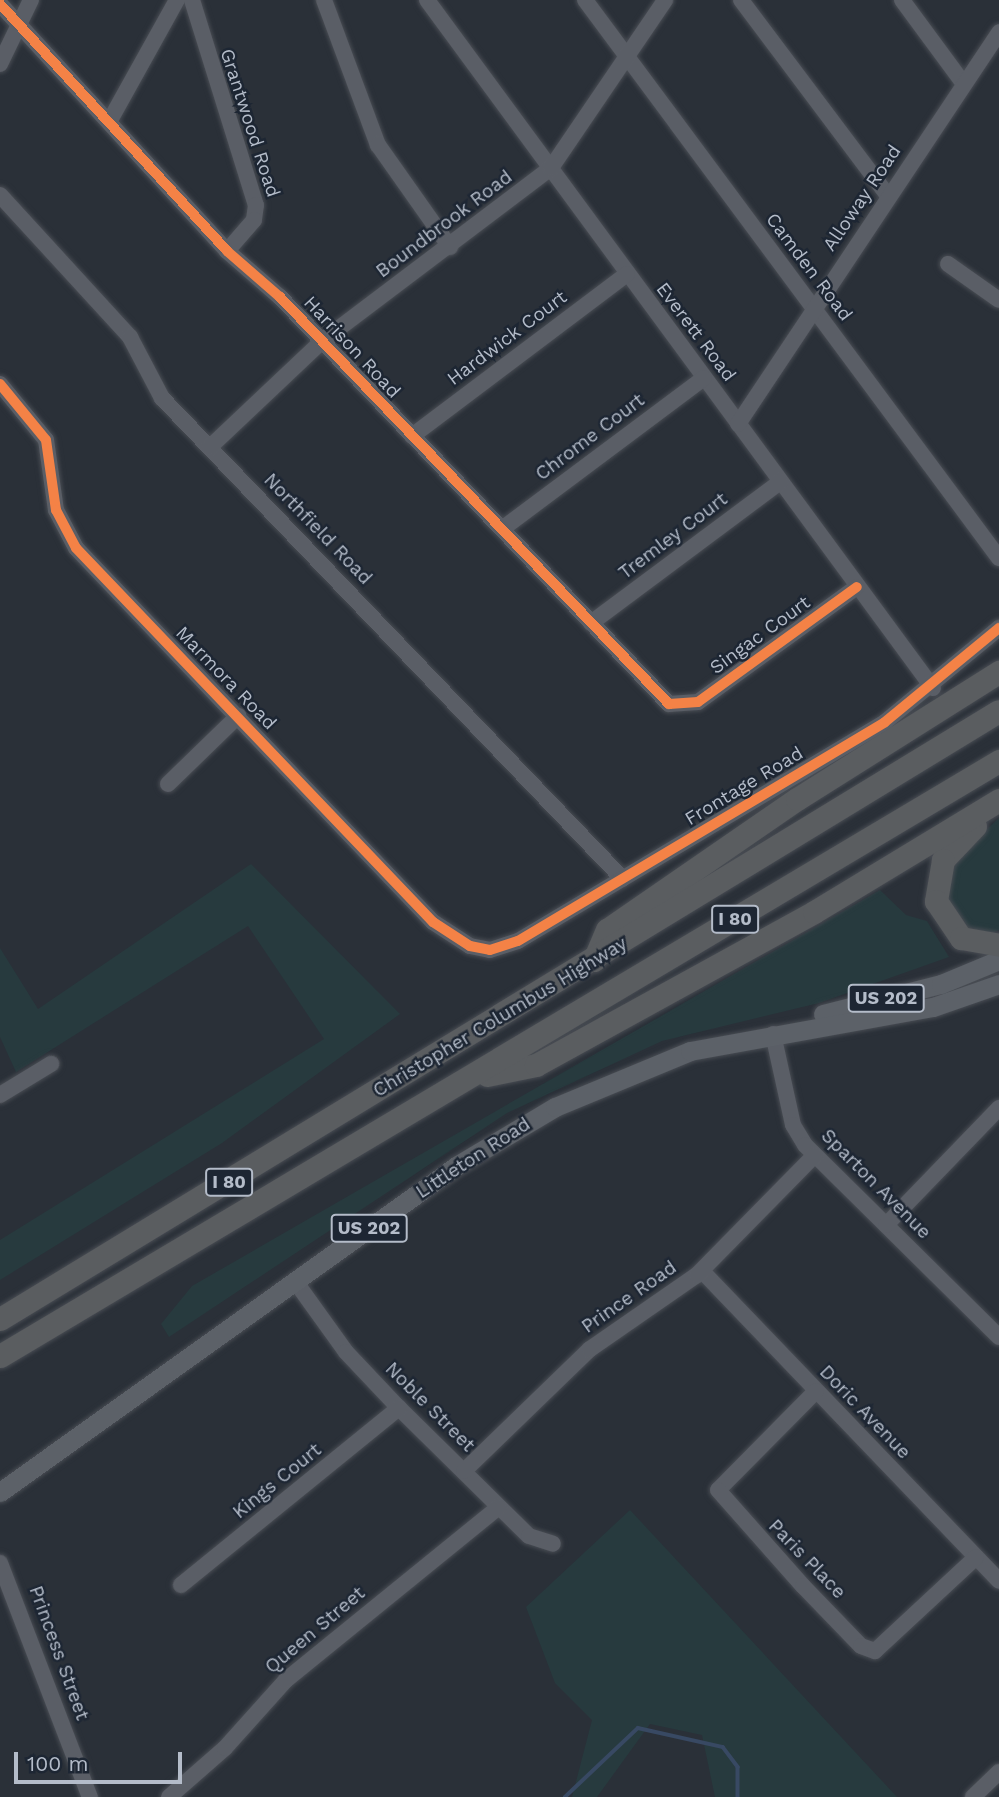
<!DOCTYPE html>
<html>
<head>
<meta charset="utf-8">
<style>
  body { margin:0 }
  #map { position:relative; width:999px; height:1797px; overflow:hidden; background:#2a3038; font-family:"Work Sans",sans-serif }
  div>[style] { position:absolute }
  .green>* { inset:0; background:#273a3e }
  .stream>* { height:3.5px; margin:-1.75px; padding:0 1.75px; transform-origin:1.75px; border-radius:1.75px; background:#384963 }
  .roads { filter:drop-shadow(0 0 2px #484c53) drop-shadow(0 0 2px #484c53) }
  .minor>* { height:16px; margin:-8px; padding:0 8px; transform-origin:8px; border-radius:8px; background:#5a5e66 }
  .major>* { height:19px; margin:-9.5px; padding:0 9.5px; transform-origin:9.5px; border-radius:9.5px; background:#5c6168 }
  .highway>* { height:23px; margin:-11.5px; padding:0 11.5px; transform-origin:11.5px; border-radius:11.5px; background:#5a5d60 }
  .cycleway>* { height:10px; margin:-5px; padding:0 5px; transform-origin:5px; border-radius:5px; background:#f48246 }
  span { translate:-50% -50%; white-space:nowrap; text-align:center; line-height:1.15; -webkit-text-stroke:5px #1d2633; paint-order:stroke }
  .shield-label span { padding:2px 5px; background:#1d2633; border:2px solid; border-radius:5px; -webkit-text-stroke-width:0 }
  .shield-label { font-size:18px; color:#b4bcc9; font-weight:700 }
  .street-label { font-size:19px; color:#b4bcc9 }
  .scale { position:absolute; left:14px; top:1752px; width:168px; height:32px; box-sizing:border-box; border:4px solid #b4bcc9; border-top:0; padding-left:9px; font-size:21px; line-height:24px; white-space:nowrap; color:#b4bcc9; -webkit-text-stroke:5px #1d2633; paint-order:stroke }
</style>
</head>
<body>
<div id="map">
  <div class="green">
    <i style="clip-path:polygon(999px 818px,999px 930px,980px 939px,945px 910px,947px 866px)"></i>
    <i style="clip-path:polygon(251px 864px,400px 1014px,222px 1143px,0 1280px,0 1240px,324px 1039px,248px 926px,16px 1072px,0 1037px,0 948px,38px 1009px)"></i>
    <i style="clip-path:polygon(880px 890px,906px 915px,927px 921px,949px 957px,819px 1003px,662px 1041px,507px 1113px,169px 1337px,161px 1324px,192px 1286px)"></i>
    <i style="clip-path:polygon(630px 1510px,897px 1797px,715px 1797px,702px 1735px,650px 1724px,597px 1797px,572px 1797px,592px 1720px,555px 1683px,526px 1607px)"></i>
  </div>
  <div class="stream">
    <i style="left:565px;top:1797px;width:100px;rotate:-43.4deg"></i>
    <i style="left:638px;top:1728px;width:87px;rotate:12.6deg"></i>
    <i style="left:723px;top:1747px;width:25px;rotate:53deg"></i>
    <i style="left:738px;top:1767px;width:30px;rotate:90deg"></i>
  </div>
  <div class="roads">
    <div class="minor">
      <i style="left:192px;top:0;width:215px;rotate:72.7deg"></i>
      <i style="left:256px;top:205px;width:15px;rotate:98deg"></i>
      <i style="left:254px;top:220px;width:41px;rotate:131.1deg"></i>
      <i style="left:324px;top:0;width:155px;rotate:69.6deg"></i>
      <i style="left:378px;top:145px;width:125px;rotate:54.8deg"></i>
      <i style="left:427px;top:0;width:854px;rotate:53.67deg"></i>
      <i style="left:585px;top:0;width:695px;rotate:53.43deg"></i>
      <i style="left:741px;top:0;width:245px;rotate:53.1deg"></i>
      <i style="left:902px;top:0;width:104px;rotate:53.6deg"></i>
      <i style="left:0;top:4px;width:335px;rotate:47.4deg"></i>
      <i style="left:227px;top:251px;width:70px;rotate:41deg"></i>
      <i style="left:280px;top:297px;width:563px;rotate:46.3deg"></i>
      <i style="left:669px;top:704px;width:29px;rotate:-4deg"></i>
      <i style="left:698px;top:702px;width:196px;rotate:-35.9deg"></i>
      <i style="left:0;top:64px;width:71px;rotate:-64.2deg"></i>
      <i style="left:109px;top:122px;width:140px;rotate:-60.9deg"></i>
      <i style="left:0;top:195px;width:193px;rotate:47.5deg"></i>
      <i style="left:130px;top:337px;width:69px;rotate:62.3deg"></i>
      <i style="left:162px;top:398px;width:666px;rotate:46.22deg"></i>
      <i style="left:948px;top:264px;width:62px;rotate:35.2deg"></i>
      <i style="left:0;top:384px;width:72px;rotate:50.6deg"></i>
      <i style="left:46px;top:440px;width:71px;rotate:81.9deg"></i>
      <i style="left:56px;top:510px;width:43px;rotate:62.2deg"></i>
      <i style="left:76px;top:548px;width:517px;rotate:46.33deg"></i>
      <i style="left:433px;top:922px;width:44px;rotate:33deg"></i>
      <i style="left:470px;top:946px;width:20px;rotate:11deg"></i>
      <i style="left:490px;top:950px;width:29px;rotate:-18deg"></i>
      <i style="left:518px;top:941px;width:427px;rotate:-30.8deg"></i>
      <i style="left:885px;top:722px;width:148px;rotate:-39.5deg"></i>
      <i style="left:738px;top:424px;width:471px;rotate:-56.3deg"></i>
      <i style="left:412px;top:436px;width:269px;rotate:-37deg"></i>
      <i style="left:210px;top:447px;width:154px;rotate:-43.4deg"></i>
      <i style="left:322px;top:341px;width:287px;rotate:-37.1deg"></i>
      <i style="left:551px;top:168px;width:203px;rotate:-55.8deg"></i>
      <i style="left:502px;top:529px;width:252px;rotate:-36.8deg"></i>
      <i style="left:591px;top:623px;width:236px;rotate:-36.7deg"></i>
      <i style="left:168px;top:784px;width:98px;rotate:-44.2deg"></i>
      <i style="left:773px;top:1034px;width:93px;rotate:77.6deg"></i>
      <i style="left:793px;top:1125px;width:23px;rotate:59deg"></i>
      <i style="left:805px;top:1145px;width:273px;rotate:44.7deg"></i>
      <i style="left:0;top:1095px;width:60px;rotate:-31.3deg"></i>
      <i style="left:886px;top:1225px;width:163px;rotate:-46deg"></i>
      <i style="left:702px;top:1271px;width:429px;rotate:46.2deg"></i>
      <i style="left:295px;top:1281px;width:87px;rotate:54.3deg"></i>
      <i style="left:346px;top:1352px;width:77px;rotate:46.6deg"></i>
      <i style="left:399px;top:1408px;width:182px;rotate:44.6deg"></i>
      <i style="left:529px;top:1536px;width:25px;rotate:18deg"></i>
      <i style="left:816px;top:1391px;width:139px;rotate:134.7deg"></i>
      <i style="left:718px;top:1490px;width:128px;rotate:48.5deg"></i>
      <i style="left:803px;top:1586px;width:83px;rotate:46deg"></i>
      <i style="left:861px;top:1646px;width:15px;rotate:20deg"></i>
      <i style="left:875px;top:1651px;width:138px;rotate:-42.9deg"></i>
      <i style="left:464px;top:1471px;width:175px;rotate:-44.1deg"></i>
      <i style="left:590px;top:1349px;width:130px;rotate:-34.7deg"></i>
      <i style="left:697px;top:1275px;width:168px;rotate:-45.5deg"></i>
      <i style="left:0;top:1563px;width:251px;rotate:69deg"></i>
      <i style="left:181px;top:1585px;width:281px;rotate:-39.1deg"></i>
      <i style="left:169px;top:1797px;width:74px;rotate:-41.2deg"></i>
      <i style="left:225px;top:1748px;width:91px;rotate:-48.1deg"></i>
      <i style="left:286px;top:1680px;width:274px;rotate:-39.1deg"></i>
      <i style="left:973px;top:1797px;width:36px;rotate:-44deg"></i>
    </div>
    <div class="major">
      <i style="left:823px;top:1014px;width:122px;rotate:-14.3deg"></i>
      <i style="left:941px;top:984px;width:63px;rotate:-22.5deg"></i>
      <i style="left:0;top:1492px;width:561px;rotate:-35.56deg"></i>
      <i style="left:456px;top:1166px;width:115px;rotate:-30.8deg"></i>
      <i style="left:555px;top:1107px;width:146px;rotate:-22.5deg"></i>
      <i style="left:690px;top:1051px;width:247px;rotate:-10.3deg"></i>
      <i style="left:933px;top:1007px;width:70px;rotate:-19.2deg"></i>
    </div>
    <div class="highway">
      <i style="left:975px;top:826px;width:47px;rotate:133.3deg"></i>
      <i style="left:943px;top:860px;width:42px;rotate:99.7deg"></i>
      <i style="left:936px;top:901px;width:45px;rotate:56deg"></i>
      <i style="left:961px;top:938px;width:39px;rotate:10deg"></i>
      <i style="left:594px;top:960px;width:33px;rotate:-67deg"></i>
      <i style="left:607px;top:930px;width:231px;rotate:-34.6deg"></i>
      <i style="left:797px;top:799px;width:239px;rotate:-32.2deg"></i>
      <i style="left:487px;top:1075px;width:50px;rotate:-11.5deg"></i>
      <i style="left:536px;top:1065px;width:317px;rotate:-28.8deg"></i>
      <i style="left:814px;top:912px;width:216px;rotate:-31.2deg"></i>
      <i style="left:0;top:1319px;width:1169px;rotate:-31.33deg"></i>
      <i style="left:0;top:1356px;width:1163px;rotate:-30.78deg"></i>
    </div>
  </div>
  <div class="cycleway">
    <i style="left:0;top:4px;width:335px;rotate:47.4deg"></i>
    <i style="left:227px;top:251px;width:70px;rotate:41deg"></i>
    <i style="left:280px;top:297px;width:563px;rotate:46.3deg"></i>
    <i style="left:669px;top:704px;width:29px;rotate:-4deg"></i>
    <i style="left:698px;top:702px;width:196px;rotate:-35.9deg"></i>
    <i style="left:0;top:384px;width:72px;rotate:50.6deg"></i>
    <i style="left:46px;top:440px;width:71px;rotate:81.9deg"></i>
    <i style="left:56px;top:510px;width:43px;rotate:62.2deg"></i>
    <i style="left:76px;top:548px;width:517px;rotate:46.33deg"></i>
    <i style="left:433px;top:922px;width:44px;rotate:33deg"></i>
    <i style="left:470px;top:946px;width:20px;rotate:11deg"></i>
    <i style="left:490px;top:950px;width:29px;rotate:-18deg"></i>
    <i style="left:518px;top:941px;width:427px;rotate:-30.8deg"></i>
    <i style="left:885px;top:722px;width:148px;rotate:-39.5deg"></i>
  </div>
  <div class="shield-label">
    <span style="left:735px;top:919px">I 80</span>
    <span style="left:886px;top:998px">US 202</span>
    <span style="left:229px;top:1182px">I 80</span>
    <span style="left:369px;top:1228px">US 202</span>
  </div>
  <div class="street-label">
    <span style="left:250px;top:123px;rotate:72deg">Grantwood Road</span>
    <span style="left:862px;top:198px;rotate:-56deg">Alloway Road</span>
    <span style="left:444px;top:224px;rotate:-37deg">Boundbrook Road</span>
    <span style="left:809px;top:267px;rotate:53deg">Camden Road</span>
    <span style="left:696px;top:332px;rotate:53deg">Everett Road</span>
    <span style="left:507px;top:338px;rotate:-37deg">Hardwick Court</span>
    <span style="left:352px;top:347px;rotate:47deg">Harrison Road</span>
    <span style="left:590px;top:437px;rotate:-37deg">Chrome Court</span>
    <span style="left:318px;top:529px;rotate:46deg">Northfield Road</span>
    <span style="left:673px;top:536px;rotate:-37deg">Tremley Court</span>
    <span style="left:760px;top:635px;rotate:-36deg">Singac Court</span>
    <span style="left:226px;top:678px;rotate:46deg">Marmora Road</span>
    <span style="left:744px;top:786px;rotate:-31deg">Frontage Road</span>
    <span style="left:500px;top:1017px;rotate:-31deg">Christopher Columbus Highway</span>
    <span style="left:473px;top:1158px;rotate:-33deg">Littleton Road</span>
    <span style="left:876px;top:1184px;rotate:45deg">Sparton Avenue</span>
    <span style="left:629px;top:1297px;rotate:-35deg">Prince Road</span>
    <span style="left:430px;top:1407px;rotate:45deg">Noble Street</span>
    <span style="left:865px;top:1412px;rotate:46deg">Doric Avenue</span>
    <span style="left:277px;top:1481px;rotate:-39deg">Kings Court</span>
    <span style="left:807px;top:1559px;rotate:46deg">Paris Place</span>
    <span style="left:315px;top:1630px;rotate:-40deg">Queen Street</span>
    <span style="left:59px;top:1653px;rotate:70deg">Princess Street</span>
  </div>
  <div class="scale">100 m</div>
</div>
</body>
</html>
